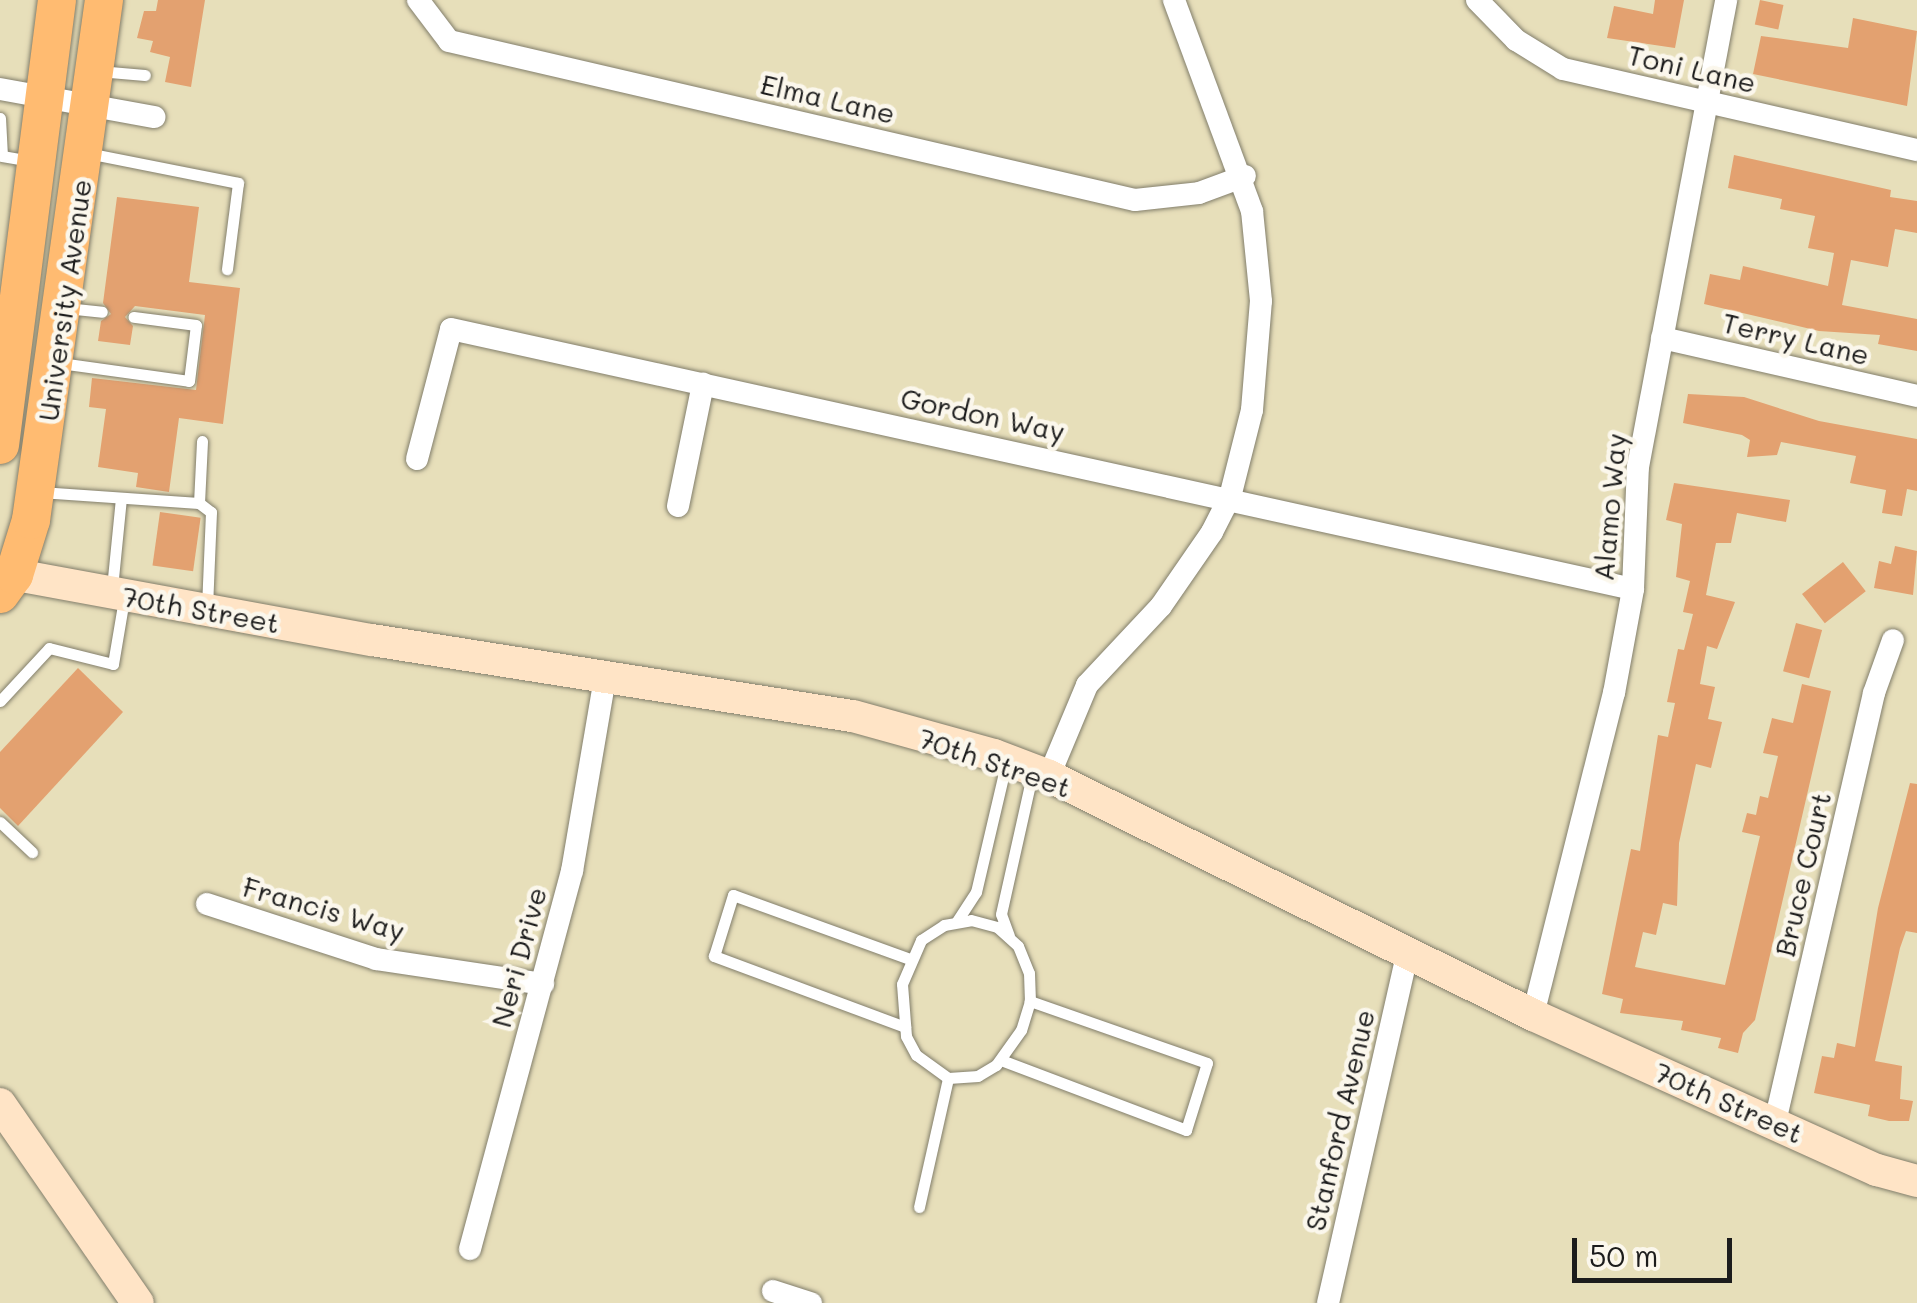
<!DOCTYPE html>
<html>
<head>
<meta charset="utf-8">
<style>
  body { margin:0 }
  #map { position:relative; width:1917px; height:1303px; overflow:hidden; background:#e7dfba; font-family:Mali,sans-serif }
  div>[style] { position:absolute }
  .building>* { inset:0; background:#e3a170; transform-origin:0 0 }
  .roads { filter:drop-shadow(0 0 2px #827e6b) drop-shadow(0 0 2px #827e6b) }
  .lane>* { height:11px; margin:-5.5px; padding:0 5.5px; transform-origin:5.5px; border-radius:5.5px; background:#fff }
  .street>* { height:22px; margin:-11px; padding:0 11px; transform-origin:11px; border-radius:11px; background:#fff }
  .secondary>* { height:32px; margin:-16px; padding:0 16px; transform-origin:16px; border-radius:16px; background:#ffe4c6 }
  .primary>* { height:38px; margin:-19px; padding:0 19px; transform-origin:19px; border-radius:19px; background:#ffbb71 }
  span { translate:-50% -50%; white-space:nowrap; text-align:center; line-height:1.15; -webkit-text-stroke:9px #fbf7ec; paint-order:stroke }
  .street-label { font-size:28px; color:#1c1c1c }
  .scale { position:absolute; left:1572px; top:1238px; width:160px; height:45px; box-sizing:border-box; border:5px solid #1c1c1c; border-top:0; padding-left:12px; font-size:30px; line-height:35px; white-space:nowrap; color:#1c1c1c; -webkit-text-stroke:8px #fbf7ec; paint-order:stroke }
</style>
</head>
<body>
<div id="map">
  <div class="building">
    <i style="clip-path:polygon(158px 0,205px 0,191px 87px,165px 82px,170px 57px,150px 52px,153px 41px,137px 38px,144px 11px,156px 11px)"></i>
    <i style="clip-path:polygon(1655px 0,1684px 0,1675px 48px,1607px 38px,1614px 6px,1653px 14px)"></i>
    <i style="left:1760px;top:0;width:24px;height:25px;rotate:12deg"></i>
    <i style="clip-path:polygon(1853px 18px,1917px 31px,1907px 106px,1753px 74px,1761px 36px,1848px 48px)"></i>
    <i style="clip-path:polygon(1734px 155px,1891px 190px,1890px 197px,1917px 201px,1917px 233px,1895px 229px,1888px 267px,1851px 260px,1842px 305px,1917px 319px,1917px 351px,1878px 344px,1880px 335px,1819px 331px,1704px 304px,1710px 274px,1740px 280px,1743px 266px,1828px 286px,1834px 253px,1808px 248px,1815px 216px,1780px 209px,1782px 199px,1728px 188px)"></i>
    <i style="clip-path:polygon(117px 197px,199px 207px,189px 282px,240px 288px,223px 424px,179px 418px,169px 492px,136px 487px,138px 473px,98px 467px,106px 409px,89px 407px,92px 378px,196px 390px,205px 315px,135px 306px,125px 317px,133px 326px,130px 345px,98px 341px,101px 321px,111px 314px,103px 303px)"></i>
    <i style="clip-path:polygon(1688px 394px,1744px 397px,1819px 421px,1917px 439px,1917px 491px,1907px 489px,1902px 516px,1882px 513px,1886px 490px,1850px 483px,1856px 456px,1781px 442px,1777px 455px,1747px 457px,1750px 440px,1742px 435px,1683px 423px)"></i>
    <i style="clip-path:polygon(1674px 483px,1790px 500px,1786px 522px,1737px 513px,1731px 543px,1716px 543px,1706px 595px,1735px 602px,1717px 649px,1707px 646px,1700px 684px,1715px 687px,1708px 719px,1722px 722px,1711px 768px,1696px 764px,1679px 843px,1677px 906px,1663px 903px,1656px 935px,1643px 932px,1635px 967px,1725px 985px,1760px 836px,1742px 832px,1747px 813px,1756px 815px,1760px 796px,1768px 798px,1778px 756px,1763px 753px,1772px 718px,1793px 723px,1802px 684px,1831px 691px,1755px 1020px,1743px 1033px,1738px 1053px,1718px 1048px,1721px 1038px,1681px 1030px,1683px 1021px,1620px 1013px,1623px 999px,1602px 994px,1631px 849px,1640px 851px,1658px 735px,1668px 737px,1675px 703px,1667px 702px,1678px 649px,1684px 650px,1693px 614px,1683px 612px,1690px 581px,1676px 577px,1682px 524px,1666px 520px)"></i>
    <i style="left:160px;top:512px;width:41px;height:54px;rotate:8deg"></i>
    <i style="clip-path:polygon(1895px 546px,1917px 551px,1913px 595px,1874px 588px,1879px 561px,1891px 564px)"></i>
    <i style="left:1843px;top:562px;width:37px;height:52px;rotate:52deg"></i>
    <i style="left:1796px;top:623px;width:27px;height:50px;rotate:15deg"></i>
    <i style="clip-path:polygon(78px 668px,123px 712px,18px 826px,0 808px,0 752px)"></i>
    <i style="clip-path:polygon(1910px 783px,1917px 784px,1917px 933px,1906px 931px,1900px 948px,1875px 1061px,1902px 1066px,1900px 1099px,1913px 1101px,1909px 1121px,1889px 1121px,1868px 1116px,1870px 1105px,1814px 1093px,1822px 1056px,1834px 1058px,1837px 1043px,1855px 1047px,1878px 908px)"></i>
  </div>
  <div class="roads">
    <div class="lane">
      <i style="left:98px;top:71px;width:47px;rotate:4.9deg"></i>
      <i style="left:0;top:118px;width:38px;rotate:87deg"></i>
      <i style="left:2px;top:156px;width:27px;rotate:10deg"></i>
      <i style="left:87px;top:153px;width:154px;rotate:11.2deg"></i>
      <i style="left:238px;top:183px;width:87px;rotate:97.3deg"></i>
      <i style="left:66px;top:308px;width:36px;rotate:6deg"></i>
      <i style="left:60px;top:363px;width:130px;rotate:7.9deg"></i>
      <i style="left:189px;top:381px;width:56px;rotate:-82.9deg"></i>
      <i style="left:196px;top:325px;width:63px;rotate:-172.6deg"></i>
      <i style="left:40px;top:492px;width:159px;rotate:4deg"></i>
      <i style="left:199px;top:503px;width:62px;rotate:-87.2deg"></i>
      <i style="left:199px;top:503px;width:15px;rotate:37deg"></i>
      <i style="left:211px;top:512px;width:95px;rotate:92.4deg"></i>
      <i style="left:112px;top:588px;width:90px;rotate:-84.3deg"></i>
      <i style="left:0;top:701px;width:72px;rotate:-47.2deg"></i>
      <i style="left:49px;top:648px;width:66px;rotate:14deg"></i>
      <i style="left:113px;top:664px;width:66px;rotate:-80.4deg"></i>
      <i style="left:0;top:822px;width:44px;rotate:43.2deg"></i>
      <i style="left:971px;top:920px;width:27px;rotate:15deg"></i>
      <i style="left:997px;top:927px;width:28px;rotate:42deg"></i>
      <i style="left:1018px;top:946px;width:29px;rotate:68deg"></i>
      <i style="left:1029px;top:973px;width:28px;rotate:88deg"></i>
      <i style="left:1030px;top:1001px;width:30px;rotate:107deg"></i>
      <i style="left:1021px;top:1030px;width:43px;rotate:125.5deg"></i>
      <i style="left:996px;top:1065px;width:21px;rotate:149deg"></i>
      <i style="left:978px;top:1076px;width:30px;rotate:176deg"></i>
      <i style="left:948px;top:1078px;width:39px;rotate:-144deg"></i>
      <i style="left:916px;top:1055px;width:21px;rotate:-118deg"></i>
      <i style="left:906px;top:1036px;width:52px;rotate:-94.4deg"></i>
      <i style="left:902px;top:984px;width:48px;rotate:-66.6deg"></i>
      <i style="left:921px;top:940px;width:27px;rotate:-33deg"></i>
      <i style="left:944px;top:925px;width:27px;rotate:-10deg"></i>
      <i style="left:957px;top:921px;width:35px;rotate:-57deg"></i>
      <i style="left:976px;top:892px;width:131px;rotate:-76.8deg"></i>
      <i style="left:1009px;top:936px;width:23px;rotate:-110deg"></i>
      <i style="left:1001px;top:914px;width:142px;rotate:-77.4deg"></i>
      <i style="left:905px;top:1027px;width:204px;rotate:-159.6deg"></i>
      <i style="left:714px;top:956px;width:64px;rotate:-72.7deg"></i>
      <i style="left:733px;top:895px;width:188px;rotate:19.9deg"></i>
      <i style="left:1001px;top:1060px;width:198px;rotate:20.7deg"></i>
      <i style="left:1186px;top:1130px;width:70px;rotate:-72.6deg"></i>
      <i style="left:1207px;top:1063px;width:188px;rotate:-160.7deg"></i>
      <i style="left:919px;top:1207px;width:132px;rotate:-77.3deg"></i>
    </div>
    <div class="street">
      <i style="left:418px;top:0;width:51px;rotate:52.9deg"></i>
      <i style="left:449px;top:41px;width:704px;rotate:13.05deg"></i>
      <i style="left:1135px;top:200px;width:64px;rotate:-6.2deg"></i>
      <i style="left:1199px;top:193px;width:49px;rotate:-20.3deg"></i>
      <i style="left:1477px;top:0;width:56px;rotate:45.7deg"></i>
      <i style="left:1516px;top:40px;width:55px;rotate:31.7deg"></i>
      <i style="left:1563px;top:69px;width:363px;rotate:12.9deg"></i>
      <i style="left:0;top:89px;width:157px;rotate:10.3deg"></i>
      <i style="left:1662px;top:338px;width:262px;rotate:12.8deg"></i>
      <i style="left:417px;top:459px;width:134px;rotate:-75.3deg"></i>
      <i style="left:451px;top:329px;width:1210px;rotate:12.41deg"></i>
      <i style="left:678px;top:506px;width:125px;rotate:-78.4deg"></i>
      <i style="left:1049px;top:776px;width:99px;rotate:-67.3deg"></i>
      <i style="left:1087px;top:685px;width:108px;rotate:-46.9deg"></i>
      <i style="left:1161px;top:606px;width:90px;rotate:-55.4deg"></i>
      <i style="left:1212px;top:532px;width:39px;rotate:-63deg"></i>
      <i style="left:1230px;top:497px;width:90px;rotate:-75.8deg"></i>
      <i style="left:1252px;top:410px;width:109px;rotate:-85.3deg"></i>
      <i style="left:1261px;top:301px;width:90px;rotate:-95.7deg"></i>
      <i style="left:1252px;top:211px;width:225px;rotate:-110.3deg"></i>
      <i style="left:207px;top:904px;width:178px;rotate:18deg"></i>
      <i style="left:376px;top:959px;width:169px;rotate:8.5deg"></i>
      <i style="left:1533px;top:1015px;width:332px;rotate:-75.9deg"></i>
      <i style="left:1614px;top:693px;width:106px;rotate:-79.6deg"></i>
      <i style="left:1633px;top:589px;width:122px;rotate:-87.7deg"></i>
      <i style="left:1638px;top:467px;width:475px;rotate:-79.3deg"></i>
      <i style="left:1775px;top:1122px;width:440px;rotate:-77deg"></i>
      <i style="left:1874px;top:693px;width:56px;rotate:-70.3deg"></i>
      <i style="left:470px;top:1249px;width:392px;rotate:-74.9deg"></i>
      <i style="left:572px;top:871px;width:197px;rotate:-80.3deg"></i>
      <i style="left:773px;top:1291px;width:40px;rotate:18deg"></i>
      <i style="left:1328px;top:1303px;width:361px;rotate:-77.2deg"></i>
    </div>
    <div class="secondary">
      <i style="left:0;top:572px;width:378px;rotate:10.4deg"></i>
      <i style="left:372px;top:640px;width:487px;rotate:9deg"></i>
      <i style="left:853px;top:716px;width:146px;rotate:15.5deg"></i>
      <i style="left:994px;top:755px;width:59px;rotate:20.9deg"></i>
      <i style="left:1049px;top:776px;width:540px;rotate:26.28deg"></i>
      <i style="left:1533px;top:1015px;width:377px;rotate:24.3deg"></i>
      <i style="left:1877px;top:1170px;width:41px;rotate:15.4deg"></i>
      <i style="left:0;top:1104px;width:242px;rotate:55.3deg"></i>
    </div>
    <div class="primary">
      <i style="left:0;top:445px;width:449px;rotate:-82.7deg"></i>
      <i style="left:0;top:594px;width:24px;rotate:-54deg"></i>
      <i style="left:14px;top:575px;width:58px;rotate:-72.8deg"></i>
      <i style="left:31px;top:520px;width:525px;rotate:-82.01deg"></i>
    </div>
  </div>
  <div class="street-label">
    <span style="left:1692px;top:68px;rotate:13deg">Toni Lane</span>
    <span style="left:828px;top:98px;rotate:13deg">Elma Lane</span>
    <span style="left:64px;top:300px;rotate:-82deg">University Avenue</span>
    <span style="left:1796px;top:338px;rotate:13deg">Terry Lane</span>
    <span style="left:983px;top:414px;rotate:12deg">Gordon Way</span>
    <span style="left:1609px;top:507px;rotate:-85deg">Alamo Way</span>
    <span style="left:201px;top:609px;rotate:10deg">70th Street</span>
    <span style="left:995px;top:762px;rotate:19deg">70th Street</span>
    <span style="left:1802px;top:874px;rotate:-77deg">Bruce Court</span>
    <span style="left:324px;top:908px;rotate:16deg">Francis Way</span>
    <span style="left:518px;top:957px;rotate:-75deg">Neri Drive</span>
    <span style="left:1729px;top:1102px;rotate:24deg">70th Street</span>
    <span style="left:1339px;top:1120px;rotate:-77deg">Stanford Avenue</span>
  </div>
  <div class="scale">50 m</div>
</div>
</body>
</html>
